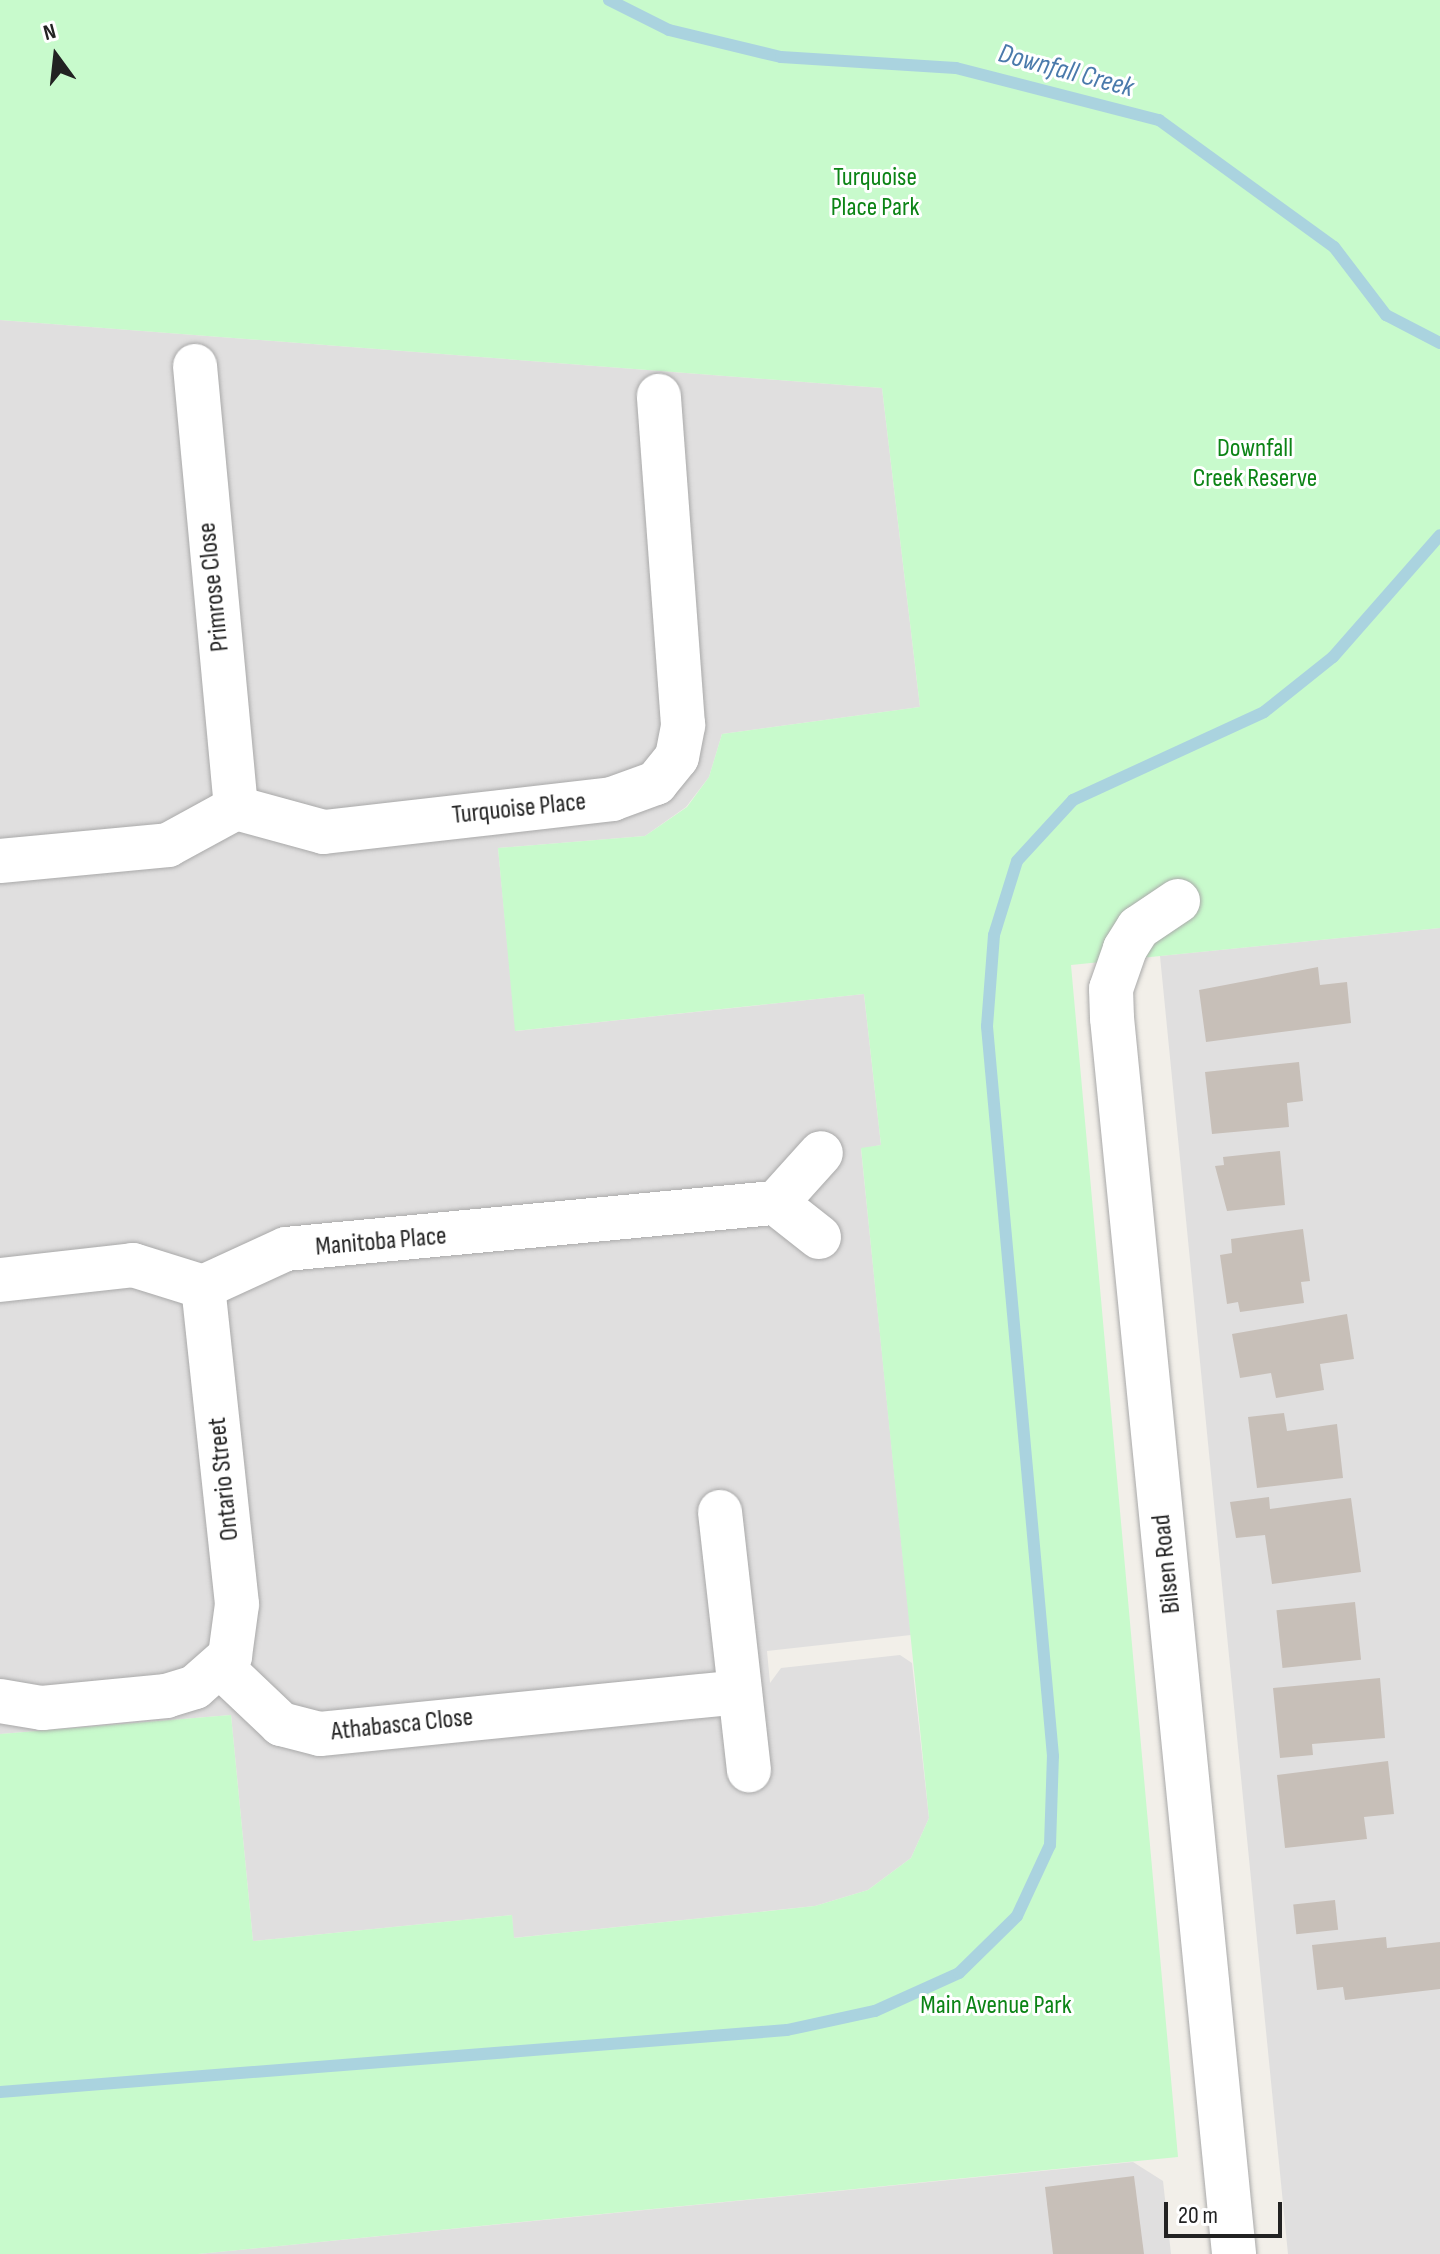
<!DOCTYPE html>
<html>
<head>
<meta charset="utf-8">
<style>
  body { margin:0 }
  #map { position:relative; width:1440px; height:2254px; overflow:hidden; background:#f2efe9; font-family:"Sofia Sans Condensed",sans-serif }
  div>[style] { position:absolute }
  .residential>* { inset:0; background:#e0dfdf }
  .park>* { inset:0; background:#c8facc }
  .stream>* { height:12px; margin:-6px; padding:0 6px; transform-origin:6px; border-radius:6px; background:#aad3df }
  .building>* { inset:0; background:#c7bfb8; transform-origin:0 0 }
  .roads { filter:drop-shadow(0 0 2px #a9a9a9) drop-shadow(0 0 2px #a9a9a9) }
  .minor>* { height:44px; margin:-22px; padding:0 22px; transform-origin:22px; border-radius:22px; background:#fff }
  span { translate:-50% -50%; white-space:nowrap; text-align:center; line-height:1.15; -webkit-text-stroke:6px #fff; paint-order:stroke }
  .park-label { font-size:26px; color:#0c8416 }
  .street-label { font-size:26px; color:#222 }
  .water-label { font-size:28px; color:#4a7aab; font-style:italic }
  .north { position:absolute; left:16px; top:16px; width:80px; height:80px; -webkit-text-stroke:6px #fff; paint-order:stroke; rotate:345deg; font-size:22px; font-weight:700; line-height:32px; text-align:center; color:#222 }
  .north::after { content:''; display:block; margin:auto; width:28px; height:36px; background:#222; clip-path:polygon(50% 0,100% 100%,50% 72%,0 100%) }
  .scale { position:absolute; left:1164px; top:2202px; width:118px; height:36px; box-sizing:border-box; border:4px solid #222; border-top:0; padding-left:10px; font-size:24px; line-height:28px; white-space:nowrap; color:#222; -webkit-text-stroke:6px #fff; paint-order:stroke }
</style>
</head>
<body>
<div id="map">
  <div class="residential">
    <i style="clip-path:polygon(0 320px,882px 388px,920px 707px,722px 734px,709px 777px,686px 807px,645px 836px,498px 848px,516px 1031px,864px 994px,881px 1145px,861px 1149px,911px 1635px,767px 1651px,770px 1683px,781px 1668px,900px 1655px,912px 1663px,929px 1818px,911px 1858px,868px 1890px,815px 1906px,513px 1938px,512px 1915px,253px 1941px,231px 1715px,0 1734px)"></i>
    <i style="clip-path:polygon(1440px 928px,1440px 2254px,1288px 2254px,1160px 956px)"></i>
    <i style="clip-path:polygon(1133px 2162px,1163px 2181px,1171px 2254px,198px 2254px)"></i>
  </div>
  <div class="park">
    <i style="clip-path:polygon(0 0,1440px 0,1440px 928px,1071px 965px,1178px 2157px,198px 2254px,0 2254px,0 1734px,231px 1715px,253px 1941px,512px 1915px,514px 1938px,815px 1906px,868px 1890px,911px 1858px,929px 1818px,861px 1148px,881px 1145px,864px 994px,515px 1031px,498px 848px,645px 836px,687px 807px,709px 777px,722px 734px,920px 707px,882px 388px,0 320px)"></i>
  </div>
  <div class="stream">
    <i style="left:609px;top:0;width:67px;rotate:26.6deg"></i>
    <i style="left:669px;top:30px;width:115px;rotate:13.6deg"></i>
    <i style="left:781px;top:57px;width:175px;rotate:3.6deg"></i>
    <i style="left:956px;top:68px;width:210px;rotate:14.4deg"></i>
    <i style="left:1159px;top:120px;width:216px;rotate:36deg"></i>
    <i style="left:1334px;top:247px;width:86px;rotate:52.6deg"></i>
    <i style="left:1386px;top:315px;width:61px;rotate:27.4deg"></i>
    <i style="left:0;top:2092px;width:789px;rotate:-4.5deg"></i>
    <i style="left:787px;top:2030px;width:90px;rotate:-12.2deg"></i>
    <i style="left:875px;top:2011px;width:92px;rotate:-24.3deg"></i>
    <i style="left:959px;top:1973px;width:81px;rotate:-44.5deg"></i>
    <i style="left:1017px;top:1916px;width:78px;rotate:-65.1deg"></i>
    <i style="left:1050px;top:1845px;width:89px;rotate:-88.1deg"></i>
    <i style="left:1053px;top:1756px;width:733px;rotate:-95.17deg"></i>
    <i style="left:987px;top:1026px;width:91px;rotate:-85.6deg"></i>
    <i style="left:994px;top:935px;width:77px;rotate:-72.7deg"></i>
    <i style="left:1017px;top:861px;width:83px;rotate:-47.4deg"></i>
    <i style="left:1073px;top:800px;width:210px;rotate:-24.7deg"></i>
    <i style="left:1264px;top:712px;width:88px;rotate:-38.6deg"></i>
    <i style="left:1333px;top:657px;width:162px;rotate:-48.7deg"></i>
  </div>
  <div class="building">
    <i style="clip-path:polygon(1318px 967px,1320px 985px,1347px 982px,1351px 1023px,1206px 1042px,1199px 990px)"></i>
    <i style="clip-path:polygon(1299px 1062px,1303px 1101px,1287px 1103px,1289px 1127px,1212px 1134px,1205px 1072px)"></i>
    <i style="clip-path:polygon(1280px 1151px,1285px 1205px,1227px 1211px,1215px 1166px,1224px 1165px,1223px 1157px)"></i>
    <i style="clip-path:polygon(1303px 1229px,1310px 1281px,1301px 1282px,1304px 1303px,1240px 1312px,1238px 1302px,1227px 1304px,1220px 1255px,1232px 1253px,1231px 1239px)"></i>
    <i style="clip-path:polygon(1347px 1314px,1354px 1359px,1320px 1364px,1324px 1390px,1276px 1398px,1271px 1373px,1240px 1378px,1232px 1334px)"></i>
    <i style="clip-path:polygon(1284px 1413px,1287px 1431px,1337px 1424px,1343px 1478px,1257px 1488px,1248px 1417px)"></i>
    <i style="clip-path:polygon(1269px 1497px,1270px 1509px,1351px 1498px,1361px 1572px,1272px 1584px,1265px 1535px,1236px 1538px,1230px 1502px)"></i>
    <i style="left:1355px;top:1602px;width:58px;height:79px;rotate:84deg"></i>
    <i style="clip-path:polygon(1380px 1678px,1385px 1738px,1312px 1744px,1313px 1755px,1280px 1758px,1273px 1688px)"></i>
    <i style="clip-path:polygon(1388px 1761px,1394px 1814px,1364px 1817px,1367px 1839px,1285px 1848px,1277px 1775px)"></i>
    <i style="left:1335px;top:1900px;width:30px;height:42px;rotate:84deg"></i>
    <i style="clip-path:polygon(1386px 1937px,1387px 1948px,1440px 1942px,1440px 1989px,1345px 2000px,1343px 1987px,1317px 1990px,1312px 1945px)"></i>
    <i style="clip-path:polygon(1134px 2176px,1144px 2254px,1053px 2254px,1045px 2187px)"></i>
  </div>
  <div class="roads">
    <div class="minor">
      <i style="left:195px;top:366px;width:444px;rotate:84.7deg"></i>
      <i style="left:0;top:861px;width:169px;rotate:-5.4deg"></i>
      <i style="left:168px;top:845px;width:77px;rotate:-28.6deg"></i>
      <i style="left:236px;top:808px;width:91px;rotate:15.3deg"></i>
      <i style="left:324px;top:832px;width:290px;rotate:-6.5deg"></i>
      <i style="left:612px;top:799px;width:47px;rotate:-20deg"></i>
      <i style="left:656px;top:783px;width:33px;rotate:-51deg"></i>
      <i style="left:677px;top:757px;width:33px;rotate:-79deg"></i>
      <i style="left:683px;top:725px;width:330px;rotate:-94.2deg"></i>
      <i style="left:1178px;top:901px;width:48px;rotate:146deg"></i>
      <i style="left:1138px;top:928px;width:25px;rotate:122deg"></i>
      <i style="left:1125px;top:949px;width:42px;rotate:109.3deg"></i>
      <i style="left:1111px;top:989px;width:29px;rotate:88deg"></i>
      <i style="left:1112px;top:1018px;width:1242px;rotate:84.36deg"></i>
      <i style="left:819px;top:1237px;width:55px;rotate:-141.7deg"></i>
      <i style="left:776px;top:1203px;width:67px;rotate:-48deg"></i>
      <i style="left:0;top:1280px;width:134px;rotate:-6.4deg"></i>
      <i style="left:133px;top:1265px;width:73px;rotate:17.4deg"></i>
      <i style="left:203px;top:1287px;width:91px;rotate:-24.6deg"></i>
      <i style="left:286px;top:1249px;width:492px;rotate:-5.4deg"></i>
      <i style="left:720px;top:1512px;width:260px;rotate:83.6deg"></i>
      <i style="left:221px;top:1667px;width:83px;rotate:43.5deg"></i>
      <i style="left:281px;top:1724px;width:40px;rotate:14.4deg"></i>
      <i style="left:320px;top:1734px;width:422px;rotate:-5.7deg"></i>
      <i style="left:0;top:1701px;width:43px;rotate:9.5deg"></i>
      <i style="left:42px;top:1708px;width:125px;rotate:-5.5deg"></i>
      <i style="left:166px;top:1696px;width:30px;rotate:-17deg"></i>
      <i style="left:195px;top:1687px;width:47px;rotate:-41.5deg"></i>
      <i style="left:230px;top:1656px;width:52px;rotate:-82.3deg"></i>
      <i style="left:237px;top:1604px;width:319px;rotate:-96.1deg"></i>
    </div>
  </div>
  <div class="park-label">
    <span style="left:875px;top:193px">Turquoise<br>Place Park</span>
    <span style="left:1255px;top:464px">Downfall<br>Creek Reserve</span>
    <span style="left:996px;top:2006px">Main Avenue Park</span>
  </div>
  <div class="street-label">
    <span style="left:214px;top:587px;rotate:-96deg">Primrose Close</span>
    <span style="left:519px;top:809px;rotate:-6deg">Turquoise Place</span>
    <span style="left:381px;top:1242px;rotate:-5deg">Manitoba Place</span>
    <span style="left:224px;top:1479px;rotate:-96deg">Ontario Street</span>
    <span style="left:1167px;top:1564px;rotate:-96deg">Bilsen Road</span>
    <span style="left:402px;top:1725px;rotate:-6deg">Athabasca Close</span>
  </div>
  <div class="water-label">
    <span style="left:1066px;top:71px;rotate:15deg">Downfall Creek</span>
  </div>
  <div class="north">N</div>
  <div class="scale">20 m</div>
</div>
</body>
</html>
